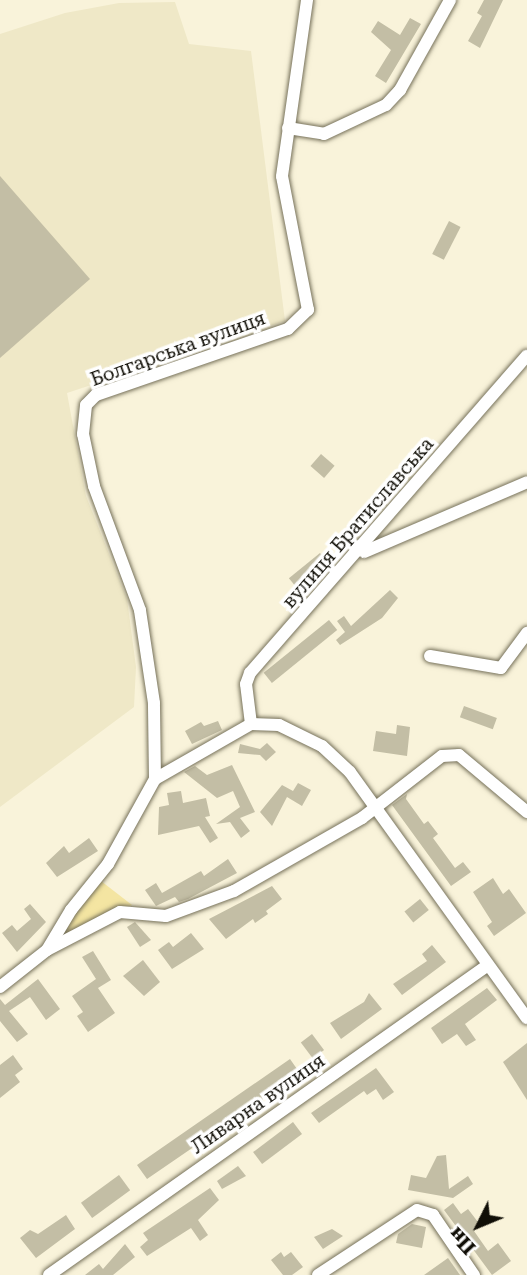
<!DOCTYPE html>
<html>
<head>
<meta charset="utf-8">
<style>
  body { margin:0 }
  #map { position:relative; width:527px; height:1275px; overflow:hidden; background:#f9f3da; font-family:"Roboto Serif",serif }
  div>[style] { position:absolute }
  .built>* { inset:0; background:#efe8c7 }
  .green>* { inset:0; background:#f4e5a2 }
  .building>* { inset:0; background:#c3bea5; transform-origin:0 0 }
  .roads { filter:drop-shadow(0 0 2px #76715a) drop-shadow(0 0 2px #76715a) }
  .minor>* { height:12px; margin:-6px; padding:0 6px; transform-origin:6px; border-radius:6px; background:#fff }
  span { translate:-50% -50%; white-space:nowrap; text-align:center; line-height:1.15; -webkit-text-stroke:7px #fff; paint-order:stroke }
  .street-label { font-size:19px; color:#100e06 }
  .north { position:absolute; left:443px; top:1191px; width:70px; height:70px; -webkit-text-stroke:5px #fff; paint-order:stroke; rotate:227deg; font-size:19px; font-weight:700; line-height:28px; text-align:center; color:#100e06 }
  .north::after { content:''; display:block; margin:auto; width:24px; height:32px; background:#100e06; clip-path:polygon(50% 0,100% 100%,50% 72%,0 100%) }
</style>
</head>
<body>
<div id="map">
  <div class="built">
    <i style="clip-path:polygon(175px 2px,189px 44px,251px 51px,285px 321px,67px 393px,86px 496px,127px 599px,136px 667px,134px 707px,0 807px,0 34px,65px 13px,119px 3px)"></i>
  </div>
  <div class="green">
    <i style="clip-path:polygon(101px 881px,132px 905px,64px 939px,58px 934px)"></i>
  </div>
  <div class="building">
    <i style="clip-path:polygon(484px 0,503px 0,480px 48px,468px 41px,482px 16px,477px 13px)"></i>
    <i style="clip-path:polygon(410px 18px,421px 24px,386px 83px,375px 76px,391px 50px,371px 32px,378px 21px,400px 35px)"></i>
    <i style="clip-path:polygon(0 176px,90px 279px,0 358px)"></i>
    <i style="left:449px;top:221px;width:13px;height:37px;rotate:27deg"></i>
    <i style="left:321px;top:454px;width:18px;height:16px;rotate:41deg"></i>
    <i style="left:320px;top:553px;width:13px;height:40px;rotate:51deg"></i>
    <i style="clip-path:polygon(390px 590px,398px 598px,382px 618px,340px 645px,336px 640px,345px 632px,337px 621px,344px 616px,351px 626px)"></i>
    <i style="left:329px;top:620px;width:13px;height:84px;rotate:51deg"></i>
    <i style="left:464px;top:706px;width:35px;height:12px;rotate:20deg"></i>
    <i style="clip-path:polygon(218px 721px,222px 730px,192px 744px,185px 731px,201px 722px,204px 726px)"></i>
    <i style="clip-path:polygon(397px 725px,410px 727px,407px 756px,373px 751px,376px 731px,396px 734px)"></i>
    <i style="clip-path:polygon(267px 743px,276px 752px,266px 761px,260px 755px,238px 753px,240px 744px,260px 749px)"></i>
    <i style="clip-path:polygon(232px 765px,255px 812px,240px 818px,250px 831px,241px 838px,230px 822px,216px 824px,240px 807px,233px 791px,217px 798px,184px 772px,195px 766px,207px 775px)"></i>
    <i style="clip-path:polygon(298px 783px,311px 790px,302px 806px,287px 797px,272px 826px,260px 812px,282px 785px,293px 791px)"></i>
    <i style="clip-path:polygon(181px 791px,183px 803px,206px 798px,210px 816px,205px 817px,218px 838px,210px 843px,199px 826px,158px 835px,159px 807px,169px 805px,167px 793px)"></i>
    <i style="clip-path:polygon(407px 794px,406px 799px,424px 824px,428px 821px,438px 834px,433px 838px,455px 868px,463px 862px,471px 872px,451px 886px,392px 805px)"></i>
    <i style="clip-path:polygon(89px 838px,98px 851px,57px 877px,46px 863px,64px 846px,69px 853px)"></i>
    <i style="clip-path:polygon(228px 859px,237px 873px,188px 899px,179px 902px,175px 897px,156px 906px,145px 890px,156px 883px,162px 893px,201px 871px,204px 876px)"></i>
    <i style="clip-path:polygon(493px 878px,503px 894px,509px 889px,526px 913px,494px 936px,487px 926px,492px 922px,473px 892px)"></i>
    <i style="clip-path:polygon(272px 886px,282px 899px,266px 911px,268px 914px,255px 923px,253px 919px,226px 939px,209px 919px)"></i>
    <i style="left:420px;top:899px;width:14px;height:20px;rotate:51deg"></i>
    <i style="clip-path:polygon(30px 904px,46px 922px,17px 952px,2px 933px,12px 925px,17px 931px,31px 919px,24px 909px)"></i>
    <i style="clip-path:polygon(135px 922px,151px 940px,140px 947px,127px 927px)"></i>
    <i style="clip-path:polygon(191px 933px,204px 949px,172px 969px,158px 950px,169px 942px,173px 947px)"></i>
    <i style="clip-path:polygon(432px 945px,446px 962px,402px 995px,393px 984px,427px 961px,422px 954px)"></i>
    <i style="clip-path:polygon(93px 951px,111px 980px,98px 988px,115px 1013px,88px 1032px,77px 1016px,83px 1012px,72px 996px,96px 979px,82px 957px)"></i>
    <i style="clip-path:polygon(143px 960px,160px 982px,144px 996px,123px 976px)"></i>
    <i style="clip-path:polygon(38px 979px,60px 1009px,46px 1020px,30px 997px,9px 1011px,28px 1034px,17px 1042px,0 1021px,0 999px,5px 1005px)"></i>
    <i style="clip-path:polygon(487px 988px,497px 1000px,465px 1024px,476px 1040px,466px 1046px,457px 1034px,442px 1044px,431px 1028px)"></i>
    <i style="clip-path:polygon(369px 993px,382px 1009px,341px 1039px,330px 1023px,364px 1002px)"></i>
    <i style="left:312px;top:1034px;width:20px;height:14px;rotate:53deg"></i>
    <i style="clip-path:polygon(527px 1043px,527px 1100px,503px 1062px)"></i>
    <i style="clip-path:polygon(13px 1055px,23px 1069px,15px 1075px,20px 1082px,0 1098px,0 1065px)"></i>
    <i style="clip-path:polygon(290px 1059px,297px 1069px,265px 1093px,268px 1096px,147px 1179px,137px 1165px)"></i>
    <i style="clip-path:polygon(376px 1068px,394px 1092px,383px 1100px,376px 1089px,367px 1095px,364px 1091px,319px 1123px,311px 1113px)"></i>
    <i style="left:293px;top:1122px;width:15px;height:50px;rotate:53deg"></i>
    <i style="clip-path:polygon(446px 1155px,449px 1189px,468px 1176px,473px 1184px,453px 1198px,408px 1190px,411px 1175px,426px 1178px,437px 1156px)"></i>
    <i style="clip-path:polygon(238px 1166px,246px 1176px,222px 1189px,217px 1181px)"></i>
    <i style="left:119px;top:1175px;width:19px;height:47px;rotate:54deg"></i>
    <i style="clip-path:polygon(210px 1188px,219px 1200px,198px 1220px,208px 1235px,200px 1241px,191px 1228px,147px 1256px,140px 1247px,148px 1240px,143px 1233px)"></i>
    <i style="clip-path:polygon(453px 1203px,461px 1214px,468px 1209px,481px 1226px,474px 1231px,488px 1251px,498px 1243px,511px 1261px,492px 1275px,444px 1210px)"></i>
    <i style="clip-path:polygon(66px 1215px,75px 1229px,36px 1258px,20px 1238px,30px 1230px,38px 1234px)"></i>
    <i style="clip-path:polygon(412px 1224px,426px 1227px,422px 1248px,396px 1243px,398px 1234px)"></i>
    <i style="clip-path:polygon(332px 1229px,343px 1236px,323px 1249px,314px 1237px)"></i>
    <i style="clip-path:polygon(125px 1244px,135px 1257px,113px 1275px,85px 1275px,99px 1264px,103px 1269px)"></i>
    <i style="clip-path:polygon(281px 1252px,284px 1257px,291px 1252px,303px 1267px,292px 1275px,283px 1275px,271px 1260px)"></i>
    <i style="clip-path:polygon(448px 1258px,460px 1275px,424px 1275px)"></i>
  </div>
  <div class="roads">
    <div class="minor">
      <i style="left:288px;top:128px;width:36px;rotate:9deg"></i>
      <i style="left:324px;top:134px;width:68px;rotate:-25.1deg"></i>
      <i style="left:386px;top:105px;width:21px;rotate:-47deg"></i>
      <i style="left:400px;top:90px;width:103px;rotate:-60.9deg"></i>
      <i style="left:364px;top:552px;width:177px;rotate:-23.2deg"></i>
      <i style="left:430px;top:656px;width:72px;rotate:9.6deg"></i>
      <i style="left:501px;top:668px;width:44px;rotate:-53.4deg"></i>
      <i style="left:251px;top:724px;width:40px;rotate:-97.1deg"></i>
      <i style="left:246px;top:684px;width:12px;rotate:-70deg"></i>
      <i style="left:250px;top:673px;width:421px;rotate:-48.9deg"></i>
      <i style="left:155px;top:779px;width:111px;rotate:-29.8deg"></i>
      <i style="left:251px;top:724px;width:28px;rotate:2deg"></i>
      <i style="left:279px;top:725px;width:48px;rotate:26deg"></i>
      <i style="left:322px;top:746px;width:38px;rotate:43deg"></i>
      <i style="left:350px;top:772px;width:303px;rotate:54.3deg"></i>
      <i style="left:47px;top:950px;width:82px;rotate:-27.5deg"></i>
      <i style="left:120px;top:912px;width:46px;rotate:5deg"></i>
      <i style="left:166px;top:916px;width:72px;rotate:-20.2deg"></i>
      <i style="left:234px;top:891px;width:147px;rotate:-29.7deg"></i>
      <i style="left:362px;top:818px;width:101px;rotate:-37.8deg"></i>
      <i style="left:442px;top:756px;width:17px;rotate:-3deg"></i>
      <i style="left:459px;top:755px;width:89px;rotate:40deg"></i>
      <i style="left:0;top:987px;width:60px;rotate:-38.2deg"></i>
      <i style="left:47px;top:950px;width:47px;rotate:-59deg"></i>
      <i style="left:71px;top:910px;width:59px;rotate:-51.2deg"></i>
      <i style="left:108px;top:864px;width:97px;rotate:-61.1deg"></i>
      <i style="left:155px;top:779px;width:76px;rotate:-90.8deg"></i>
      <i style="left:154px;top:703px;width:94px;rotate:-98.6deg"></i>
      <i style="left:140px;top:610px;width:132px;rotate:-110.4deg"></i>
      <i style="left:94px;top:486px;width:53px;rotate:-101.9deg"></i>
      <i style="left:83px;top:434px;width:29px;rotate:-84deg"></i>
      <i style="left:86px;top:405px;width:14px;rotate:-45deg"></i>
      <i style="left:96px;top:395px;width:203px;rotate:-19deg"></i>
      <i style="left:288px;top:329px;width:28px;rotate:-44deg"></i>
      <i style="left:308px;top:310px;width:136px;rotate:-101deg"></i>
      <i style="left:282px;top:176px;width:178px;rotate:-81.9deg"></i>
      <i style="left:49px;top:1275px;width:537px;rotate:-35.23deg"></i>
      <i style="left:318px;top:1275px;width:118px;rotate:-33.3deg"></i>
      <i style="left:417px;top:1210px;width:17px;rotate:17deg"></i>
      <i style="left:433px;top:1215px;width:73px;rotate:55.7deg"></i>
    </div>
  </div>
  <div class="street-label">
    <span style="left:178px;top:349px;rotate:-20deg">Болгарська вулиця</span>
    <span style="left:358px;top:523px;rotate:-49deg">вулиця Братиславська</span>
    <span style="left:258px;top:1104px;rotate:-35deg">Ливарна вулиця</span>
  </div>
  <div class="north">Пн</div>
</div>
</body>
</html>
